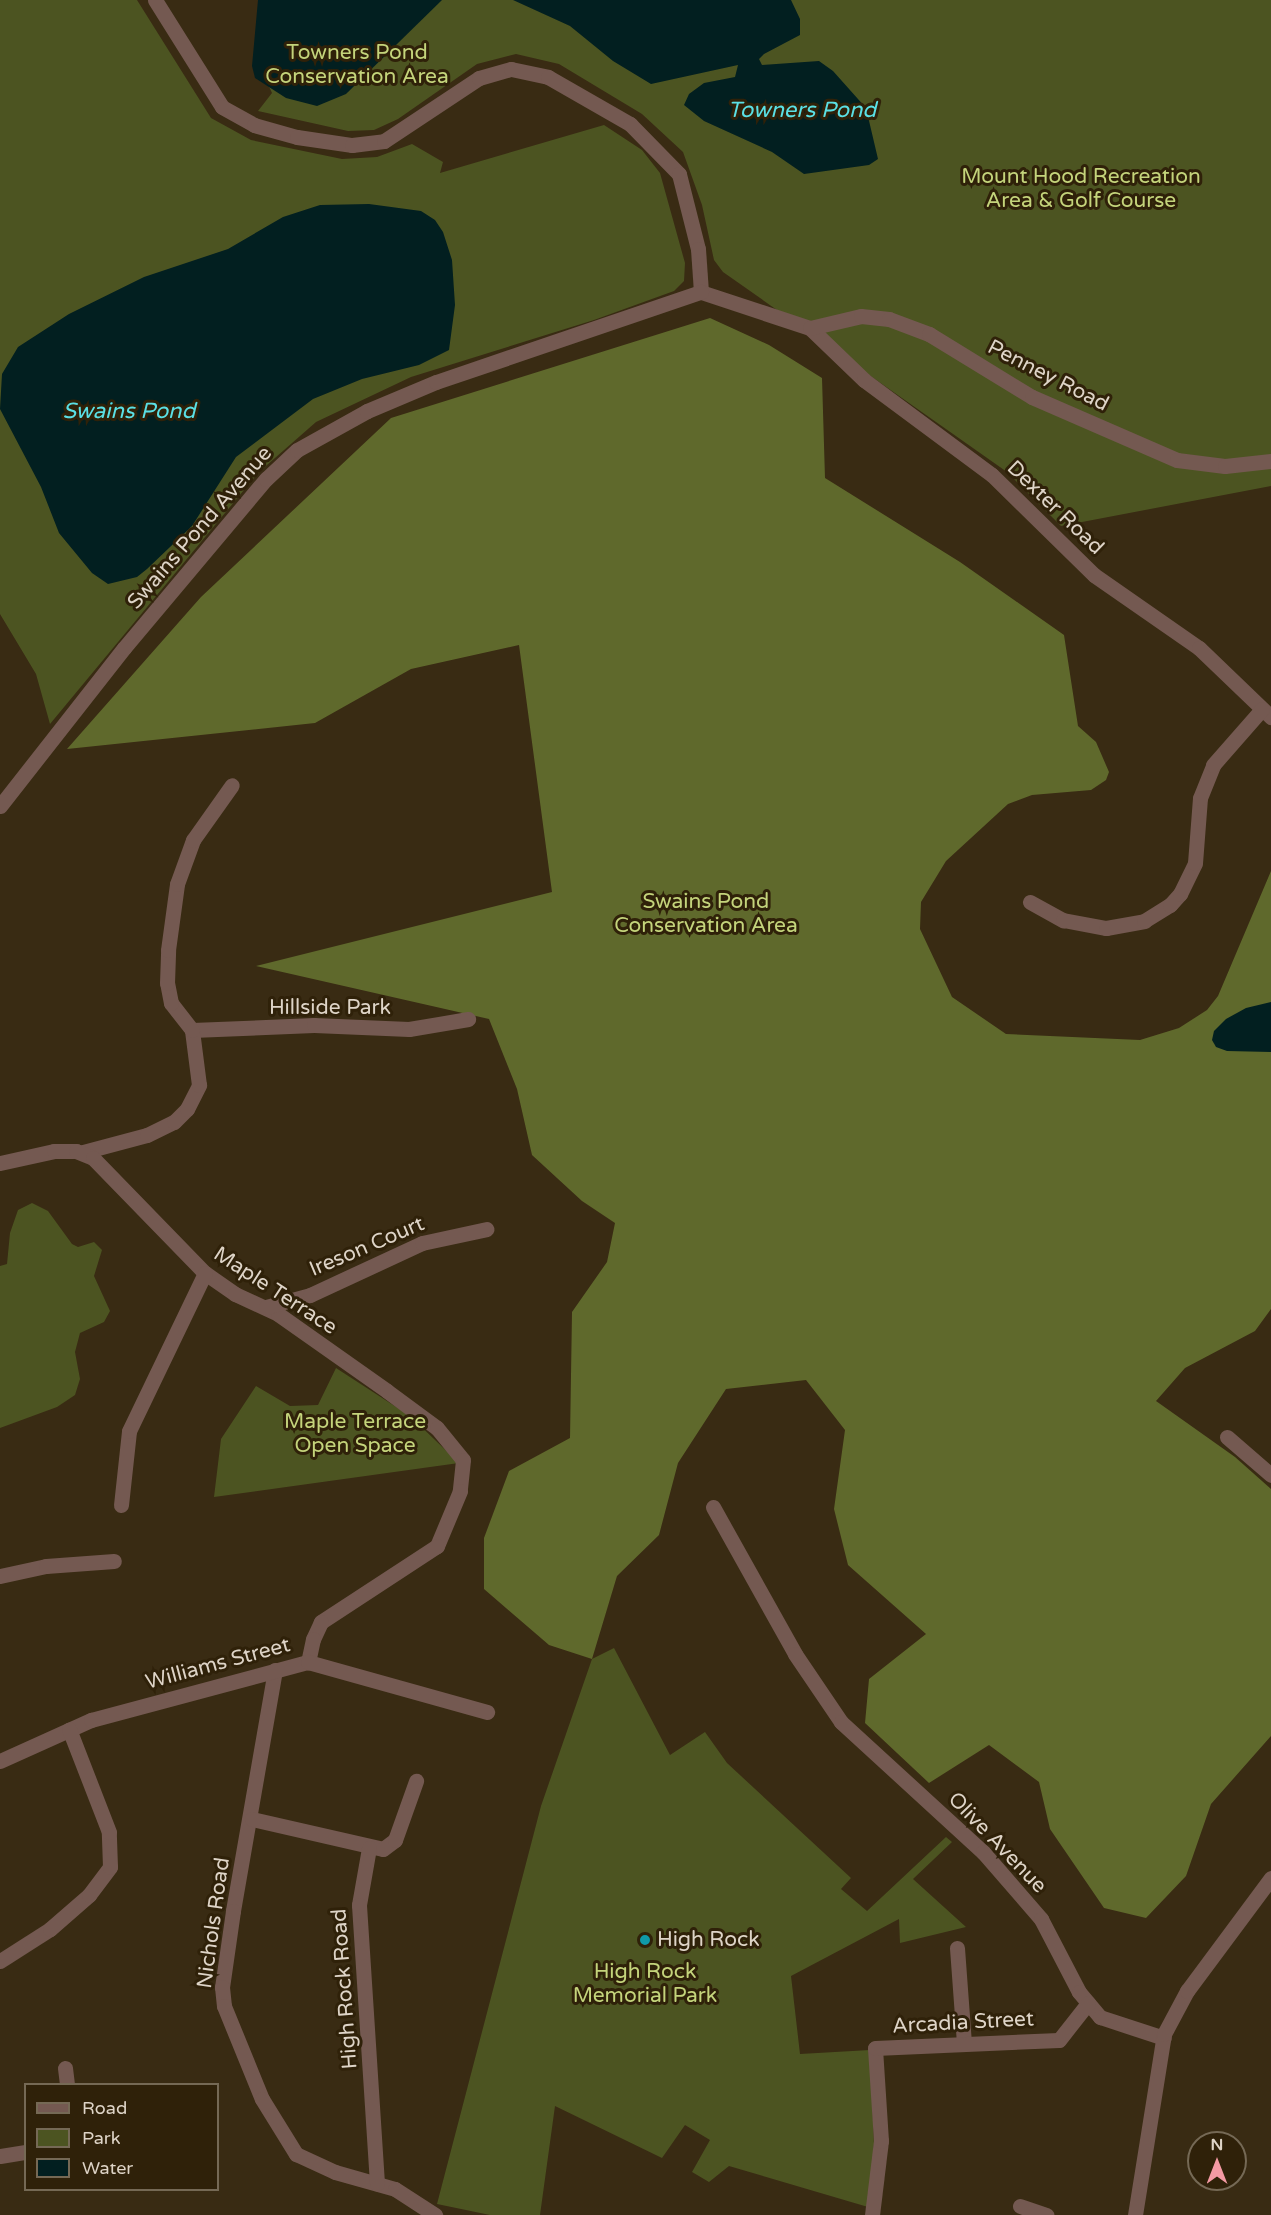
<!DOCTYPE html>
<html>
<head>
<meta charset="utf-8">
<style>
  body { margin:0 }
  #map { position:relative; width:1271px; height:2215px; overflow:hidden; background:#392b13; font-family:"Varela Round",sans-serif }
  div>[style] { position:absolute }
  .green>* { inset:0; background:#4c5421 }
  .forest>* { inset:0; background:#5f692c }
  .water>* { inset:0; background:#021f20 }
  .minor>* { height:15px; margin:-7.5px; padding:0 7.5px; transform-origin:7.5px; border-radius:7.5px; background:#745951 }
  .dots>* { width:16px; height:16px; translate:-50% -50%; box-sizing:border-box; border:3px solid #2f2109; border-radius:50% }
  span { translate:-50% -50%; white-space:nowrap; text-align:center; line-height:1.15; -webkit-text-stroke:6px #2f2109; paint-order:stroke }
  .park-label { font-size:21px; color:#c4d47b }
  .street-label { font-size:21px; color:#ded4c7 }
  .poi-label { font-size:21px; color:#ded4c7 }
  .left { translate:0 -50%; text-align:left }
  .water-label { font-size:22px; color:#5ae0e5; font-style:italic }
  .legend { position:absolute; left:24px; top:2083px; width:195px; height:108px; box-sizing:border-box; background:#2f2109; border:2px solid #756955; margin:0; padding:8px 10px; list-style:none; font-size:18px; color:#ded4c7 }
  .legend li { display:flex; align-items:center; gap:12px; height:30px }
  .legend b { width:30px; border:2px solid #756955 }
  .north { position:absolute; left:1187px; top:2131px; width:60px; height:60px; box-sizing:border-box; background:#2f2109; border:2px solid #756955; border-radius:50%; rotate:0deg; font-size:16px; font-weight:700; line-height:24px; text-align:center; color:#ded4c7 }
  .north::after { content:''; display:block; margin:auto; width:21px; height:27px; background:#f49aa4; clip-path:polygon(50% 0,100% 100%,50% 72%,0 100%) }
</style>
</head>
<body>
<div id="map">
  <div class="green">
    <i style="clip-path:polygon(0 0,137px 0,211px 118px,251px 140px,342px 159px,377px 157px,412px 144px,443px 162px,440px 173px,604px 125px,642px 150px,660px 173px,685px 263px,684px 281px,674px 291px,594px 320px,411px 377px,316px 422px,259px 472px,50px 724px,36px 674px,0 614px)"></i>
    <i style="clip-path:polygon(261px 0,1271px 0,1271px 486px,1061px 526px,1007px 472px,723px 272px,714px 260px,702px 205px,683px 152px,642px 114px,559px 64px,516px 54px,477px 64px,398px 119px,374px 130px,348px 131px,258px 111px,272px 93px,259px 65px)"></i>
    <i style="clip-path:polygon(32px 1203px,48px 1211px,72px 1244px,78px 1247px,94px 1242px,102px 1250px,94px 1276px,110px 1311px,104px 1322px,80px 1333px,75px 1352px,80px 1379px,75px 1395px,57px 1407px,0 1428px,0 1266px,7px 1264px,10px 1233px,18px 1210px)"></i>
    <i style="clip-path:polygon(336px 1368px,410px 1416px,459px 1463px,214px 1497px,221px 1439px,256px 1386px,290px 1406px,318px 1405px)"></i>
    <i style="clip-path:polygon(614px 1648px,670px 1755px,705px 1732px,727px 1763px,851px 1878px,841px 1889px,867px 1911px,946px 1837px,952px 1842px,913px 1879px,966px 1927px,900px 1943px,899px 1919px,791px 1976px,800px 2054px,870px 2050px,874px 2144px,868px 2207px,729px 2166px,709px 2182px,692px 2172px,710px 2140px,685px 2125px,662px 2158px,555px 2106px,540px 2215px,490px 2215px,437px 2204px,541px 1806px,592px 1659px)"></i>
  </div>
  <div class="forest">
    <i style="clip-path:polygon(710px 318px,769px 345px,822px 378px,825px 478px,960px 562px,1064px 635px,1078px 726px,1096px 742px,1109px 772px,1106px 780px,1091px 790px,1032px 795px,1008px 804px,946px 861px,921px 902px,920px 929px,952px 997px,1006px 1034px,1140px 1040px,1179px 1028px,1207px 1010px,1218px 996px,1271px 871px,1271px 1309px,1255px 1331px,1185px 1368px,1156px 1401px,1235px 1457px,1271px 1489px,1271px 1736px,1211px 1804px,1186px 1876px,1146px 1918px,1104px 1908px,1050px 1829px,1039px 1782px,989px 1745px,929px 1783px,865px 1723px,869px 1679px,926px 1634px,848px 1565px,834px 1509px,845px 1430px,806px 1380px,726px 1389px,678px 1463px,659px 1535px,617px 1576px,592px 1659px,549px 1645px,484px 1589px,484px 1538px,509px 1471px,570px 1438px,572px 1312px,607px 1262px,615px 1223px,582px 1201px,532px 1155px,517px 1089px,489px 1019px,256px 966px,552px 892px,519px 645px,411px 669px,315px 723px,67px 749px,201px 597px,391px 418px)"></i>
  </div>
  <div class="water">
    <i style="clip-path:polygon(258px 0,442px 0,346px 94px,317px 106px,286px 98px,255px 78px,252px 66px)"></i>
    <i style="clip-path:polygon(513px 0,791px 0,800px 19px,800px 35px,764px 54px,759px 59px,762px 65px,819px 61px,833px 71px,866px 108px,878px 159px,869px 165px,804px 174px,772px 152px,704px 121px,684px 105px,689px 94px,704px 83px,735px 77px,738px 65px,651px 84px,613px 61px,570px 26px)"></i>
    <i style="clip-path:polygon(369px 204px,421px 211px,435px 220px,443px 232px,452px 260px,455px 305px,449px 350px,419px 365px,362px 379px,313px 399px,236px 457px,192px 526px,147px 569px,137px 577px,108px 584px,92px 573px,59px 533px,41px 487px,0 409px,2px 374px,18px 347px,69px 314px,144px 277px,228px 249px,283px 217px,320px 205px)"></i>
    <i style="clip-path:polygon(1271px 1002px,1271px 1052px,1227px 1051px,1216px 1047px,1212px 1040px,1214px 1031px,1226px 1019px,1246px 1008px)"></i>
  </div>
  <div class="minor">
    <i style="left:155px;top:0;width:126px;rotate:57.9deg"></i>
    <i style="left:222px;top:107px;width:37px;rotate:29deg"></i>
    <i style="left:254px;top:125px;width:45px;rotate:15.6deg"></i>
    <i style="left:297px;top:137px;width:56px;rotate:8.3deg"></i>
    <i style="left:352px;top:145px;width:32px;rotate:-7deg"></i>
    <i style="left:384px;top:141px;width:114px;rotate:-33.6deg"></i>
    <i style="left:479px;top:78px;width:33px;rotate:-16deg"></i>
    <i style="left:511px;top:69px;width:38px;rotate:12deg"></i>
    <i style="left:548px;top:77px;width:95px;rotate:29.8deg"></i>
    <i style="left:630px;top:124px;width:70px;rotate:45.6deg"></i>
    <i style="left:679px;top:174px;width:77px;rotate:75.8deg"></i>
    <i style="left:698px;top:249px;width:43px;rotate:86deg"></i>
    <i style="left:701px;top:292px;width:115px;rotate:18.3deg"></i>
    <i style="left:810px;top:328px;width:75px;rotate:43.9deg"></i>
    <i style="left:864px;top:380px;width:159px;rotate:36.6deg"></i>
    <i style="left:992px;top:475px;width:143px;rotate:44.4deg"></i>
    <i style="left:1094px;top:575px;width:128px;rotate:34.8deg"></i>
    <i style="left:1199px;top:648px;width:100px;rotate:43.8deg"></i>
    <i style="left:810px;top:328px;width:52px;rotate:-13.2deg"></i>
    <i style="left:861px;top:316px;width:28px;rotate:6deg"></i>
    <i style="left:889px;top:319px;width:43px;rotate:20.6deg"></i>
    <i style="left:929px;top:334px;width:121px;rotate:31.5deg"></i>
    <i style="left:1032px;top:397px;width:158px;rotate:23.5deg"></i>
    <i style="left:1177px;top:460px;width:48px;rotate:7.1deg"></i>
    <i style="left:1225px;top:466px;width:46px;rotate:-6.2deg"></i>
    <i style="left:0;top:806px;width:201px;rotate:-51.9deg"></i>
    <i style="left:124px;top:648px;width:221px;rotate:-50deg"></i>
    <i style="left:266px;top:479px;width:42px;rotate:-43.1deg"></i>
    <i style="left:297px;top:450px;width:80px;rotate:-29.1deg"></i>
    <i style="left:367px;top:411px;width:75px;rotate:-22.8deg"></i>
    <i style="left:436px;top:382px;width:280px;rotate:-18.8deg"></i>
    <i style="left:1030px;top:902px;width:38px;rotate:29deg"></i>
    <i style="left:1063px;top:920px;width:44px;rotate:10.5deg"></i>
    <i style="left:1106px;top:928px;width:39px;rotate:-10deg"></i>
    <i style="left:1144px;top:921px;width:31px;rotate:-32deg"></i>
    <i style="left:1170px;top:905px;width:15px;rotate:-48deg"></i>
    <i style="left:1180px;top:894px;width:34px;rotate:-64deg"></i>
    <i style="left:1195px;top:863px;width:65px;rotate:-85.6deg"></i>
    <i style="left:1200px;top:798px;width:35px;rotate:-68deg"></i>
    <i style="left:1213px;top:765px;width:74px;rotate:-48.8deg"></i>
    <i style="left:192px;top:1030px;width:122px;rotate:-2.3deg"></i>
    <i style="left:314px;top:1025px;width:95px;rotate:2.4deg"></i>
    <i style="left:409px;top:1029px;width:60px;rotate:-9.6deg"></i>
    <i style="left:83px;top:1152px;width:66px;rotate:-14.9deg"></i>
    <i style="left:147px;top:1135px;width:30px;rotate:-26deg"></i>
    <i style="left:174px;top:1122px;width:18px;rotate:-45deg"></i>
    <i style="left:187px;top:1109px;width:27px;rotate:-63deg"></i>
    <i style="left:199px;top:1085px;width:55px;rotate:-97.3deg"></i>
    <i style="left:192px;top:1030px;width:34px;rotate:-128deg"></i>
    <i style="left:171px;top:1003px;width:20px;rotate:-101deg"></i>
    <i style="left:167px;top:983px;width:33px;rotate:-88deg"></i>
    <i style="left:168px;top:950px;width:67px;rotate:-82.2deg"></i>
    <i style="left:177px;top:884px;width:47px;rotate:-70deg"></i>
    <i style="left:193px;top:840px;width:67px;rotate:-54.7deg"></i>
    <i style="left:0;top:1163px;width:55px;rotate:-12.5deg"></i>
    <i style="left:54px;top:1151px;width:22px"></i>
    <i style="left:76px;top:1151px;width:18px;rotate:22deg"></i>
    <i style="left:93px;top:1158px;width:161px;rotate:45.8deg"></i>
    <i style="left:205px;top:1273px;width:37px;rotate:35deg"></i>
    <i style="left:235px;top:1294px;width:47px;rotate:24.9deg"></i>
    <i style="left:278px;top:1314px;width:133px;rotate:35.2deg"></i>
    <i style="left:387px;top:1391px;width:62px;rotate:36.5deg"></i>
    <i style="left:437px;top:1428px;width:41px;rotate:50.9deg"></i>
    <i style="left:463px;top:1460px;width:31px;rotate:96deg"></i>
    <i style="left:460px;top:1491px;width:60px;rotate:112.7deg"></i>
    <i style="left:437px;top:1546px;width:139px;rotate:146.8deg"></i>
    <i style="left:321px;top:1622px;width:19px;rotate:115deg"></i>
    <i style="left:313px;top:1639px;width:24px;rotate:102deg"></i>
    <i style="left:266px;top:1307px;width:46px;rotate:-15.3deg"></i>
    <i style="left:310px;top:1295px;width:123px;rotate:-24.9deg"></i>
    <i style="left:422px;top:1243px;width:66px;rotate:-12.2deg"></i>
    <i style="left:1227px;top:1437px;width:58px;rotate:40.8deg"></i>
    <i style="left:121px;top:1505px;width:74px;rotate:-83.8deg"></i>
    <i style="left:129px;top:1431px;width:175px;rotate:-64.3deg"></i>
    <i style="left:713px;top:1507px;width:168px;rotate:60.8deg"></i>
    <i style="left:795px;top:1654px;width:82px;rotate:55.9deg"></i>
    <i style="left:841px;top:1722px;width:193px;rotate:42.5deg"></i>
    <i style="left:983px;top:1852px;width:89px;rotate:49.1deg"></i>
    <i style="left:1041px;top:1919px;width:82px;rotate:62.5deg"></i>
    <i style="left:1079px;top:1992px;width:33px;rotate:50deg"></i>
    <i style="left:1100px;top:2017px;width:67px;rotate:18.2deg"></i>
    <i style="left:0;top:1576px;width:47px;rotate:-12.3deg"></i>
    <i style="left:46px;top:1566px;width:68px;rotate:-4.2deg"></i>
    <i style="left:275px;top:1670px;width:245px;rotate:99.9deg"></i>
    <i style="left:233px;top:1911px;width:77px;rotate:98.2deg"></i>
    <i style="left:222px;top:1987px;width:19px;rotate:84deg"></i>
    <i style="left:224px;top:2006px;width:100px;rotate:67.8deg"></i>
    <i style="left:262px;top:2099px;width:65px;rotate:58.3deg"></i>
    <i style="left:296px;top:2154px;width:43px;rotate:24.8deg"></i>
    <i style="left:335px;top:2172px;width:62px;rotate:15.8deg"></i>
    <i style="left:395px;top:2189px;width:48px;rotate:33deg"></i>
    <i style="left:0;top:1761px;width:100px;rotate:-24.3deg"></i>
    <i style="left:91px;top:1720px;width:225px;rotate:-15deg"></i>
    <i style="left:308px;top:1662px;width:186px;rotate:15.6deg"></i>
    <i style="left:252px;top:1819px;width:134px;rotate:12.9deg"></i>
    <i style="left:383px;top:1849px;width:15px;rotate:-37deg"></i>
    <i style="left:395px;top:1840px;width:63px;rotate:-70.4deg"></i>
    <i style="left:369px;top:1848px;width:58px;rotate:100deg"></i>
    <i style="left:359px;top:1905px;width:279px;rotate:86.3deg"></i>
    <i style="left:957px;top:1948px;width:95px;rotate:85.8deg"></i>
    <i style="left:0;top:1961px;width:59px;rotate:-32.6deg"></i>
    <i style="left:50px;top:1929px;width:52px;rotate:-41.1deg"></i>
    <i style="left:89px;top:1895px;width:35px;rotate:-53deg"></i>
    <i style="left:110px;top:1867px;width:35px;rotate:-92deg"></i>
    <i style="left:109px;top:1832px;width:110px;rotate:-111.2deg"></i>
    <i style="left:65px;top:2068px;width:16px;rotate:83deg"></i>
    <i style="left:0;top:2156px;width:26px;rotate:-9deg"></i>
    <i style="left:1020px;top:2206px;width:28px;rotate:19deg"></i>
    <i style="left:872px;top:2215px;width:75px;rotate:-83.1deg"></i>
    <i style="left:881px;top:2141px;width:93px;rotate:-93.7deg"></i>
    <i style="left:875px;top:2048px;width:184px;rotate:-2.5deg"></i>
    <i style="left:1059px;top:2040px;width:47px;rotate:-51.9deg"></i>
    <i style="left:1135px;top:2215px;width:183px;rotate:-80.9deg"></i>
    <i style="left:1164px;top:2034px;width:49px;rotate:-61.9deg"></i>
    <i style="left:1187px;top:1991px;width:141px;rotate:-53.4deg"></i>
  </div>
  <div class="dots">
    <i style="left:645px;top:1940px;background:#0f9aa8"></i>
  </div>
  <div class="park-label">
    <span style="left:357px;top:65px">Towners Pond<br>Conservation Area</span>
    <span style="left:1081px;top:189px">Mount Hood Recreation<br>Area &amp; Golf Course</span>
    <span style="left:706px;top:914px">Swains Pond<br>Conservation Area</span>
    <span style="left:355px;top:1434px">Maple Terrace<br>Open Space</span>
    <span style="left:645px;top:1984px">High Rock<br>Memorial Park</span>
  </div>
  <div class="street-label">
    <span style="left:1048px;top:376px;rotate:27deg">Penney Road</span>
    <span style="left:1055px;top:508px;rotate:44deg">Dexter Road</span>
    <span style="left:200px;top:528px;rotate:-49deg">Swains Pond Avenue</span>
    <span style="left:330px;top:1008px">Hillside Park</span>
    <span style="left:367px;top:1247px;rotate:-23deg">Ireson Court</span>
    <span style="left:275px;top:1291px;rotate:33deg">Maple Terrace</span>
    <span style="left:218px;top:1664px;rotate:-15deg">Williams Street</span>
    <span style="left:997px;top:1843px;rotate:46deg">Olive Avenue</span>
    <span style="left:214px;top:1923px;rotate:-82deg">Nichols Road</span>
    <span style="left:345px;top:1989px;rotate:-94deg">High Rock Road</span>
    <span style="left:963px;top:2023px;rotate:-3deg">Arcadia Street</span>
  </div>
  <div class="poi-label">
    <span class="left" style="left:657px;top:1940px">High Rock</span>
  </div>
  <div class="water-label">
    <span style="left:802px;top:111px">Towners Pond</span>
    <span style="left:129px;top:412px">Swains Pond</span>
  </div>
  <ul class="legend">
  <li><b style="height:8px;background:#745951"></b>Road</li>
  <li><b style="height:16px;background:#4c5421"></b>Park</li>
  <li><b style="height:16px;background:#021f20"></b>Water</li>
  </ul>
  <div class="north">N</div>
</div>
</body>
</html>
